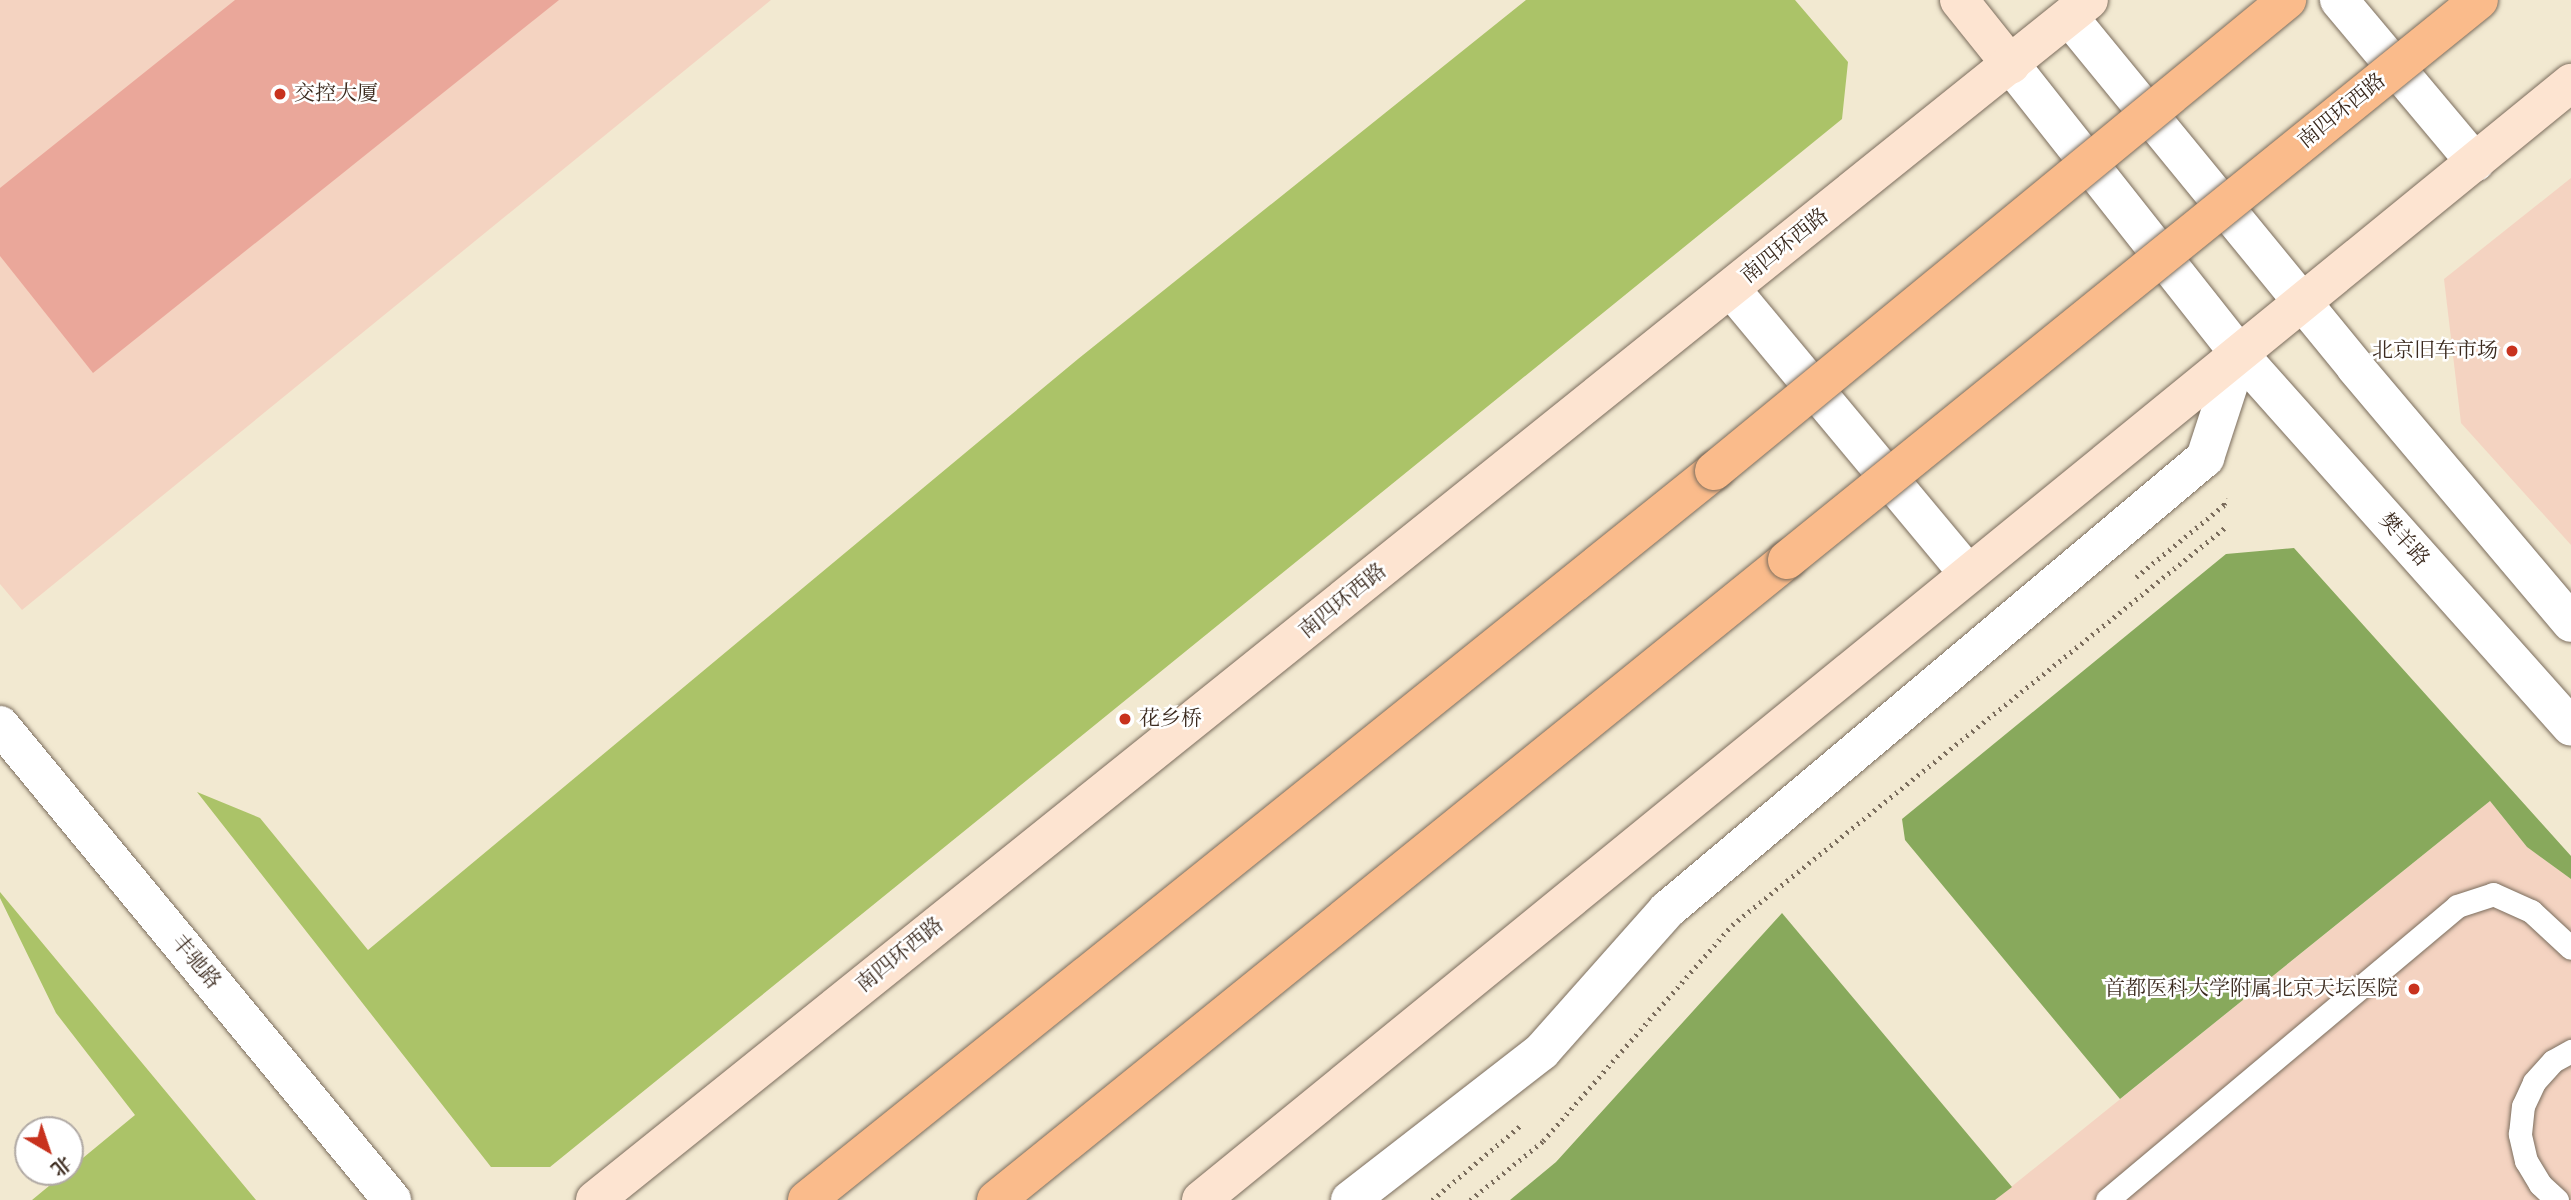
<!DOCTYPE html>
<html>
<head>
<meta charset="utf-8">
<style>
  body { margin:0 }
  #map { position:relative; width:2571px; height:1200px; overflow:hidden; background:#f2e9d1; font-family:Cardo,"Noto Serif SC",serif }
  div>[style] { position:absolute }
  .built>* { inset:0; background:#f4d3c1 }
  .green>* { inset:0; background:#abc368 }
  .forest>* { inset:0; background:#88a95c }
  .building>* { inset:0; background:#eaa79a }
  .path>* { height:4.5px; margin-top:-2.25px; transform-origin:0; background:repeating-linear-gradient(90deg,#7b6d5d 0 2px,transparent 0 7px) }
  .roads { filter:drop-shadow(0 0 2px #7b6d5d) drop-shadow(0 0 2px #7b6d5d) }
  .service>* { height:23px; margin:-11.5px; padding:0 11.5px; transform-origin:11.5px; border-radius:11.5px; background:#fff }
  .tertiary>* { height:38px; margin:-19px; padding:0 19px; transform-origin:19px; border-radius:19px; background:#fff }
  .secondary>* { height:38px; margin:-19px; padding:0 19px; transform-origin:19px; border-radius:19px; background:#fde4d1 }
  .trunk>* { height:38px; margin:-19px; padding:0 19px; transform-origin:19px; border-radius:19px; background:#fabb8b }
  .bridges { filter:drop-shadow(0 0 2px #7b6d5d) drop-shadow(0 0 2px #7b6d5d) }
  .trunk-bridge>* { height:38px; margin:-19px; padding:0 19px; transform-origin:19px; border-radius:19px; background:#fabb8b }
  .dots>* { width:19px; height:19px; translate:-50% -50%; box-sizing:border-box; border:4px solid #fff; border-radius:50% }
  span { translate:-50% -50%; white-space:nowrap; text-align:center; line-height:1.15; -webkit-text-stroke:5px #fff; paint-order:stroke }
  .poi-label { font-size:21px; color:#3b2a1e }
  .left { translate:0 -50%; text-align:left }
  .right { translate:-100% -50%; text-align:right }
  .street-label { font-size:21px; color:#3b2a1e }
  .north { position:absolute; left:14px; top:1116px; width:70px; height:70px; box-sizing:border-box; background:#fff; border:2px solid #b1aaa5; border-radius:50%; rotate:141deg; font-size:19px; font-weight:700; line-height:28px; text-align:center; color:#3b2a1e }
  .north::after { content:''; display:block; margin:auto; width:24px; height:32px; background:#c8321e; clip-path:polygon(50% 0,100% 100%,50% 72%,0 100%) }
</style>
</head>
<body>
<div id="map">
  <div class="built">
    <i style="clip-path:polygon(0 0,771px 0,22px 610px,0 584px)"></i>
    <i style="clip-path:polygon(2571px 178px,2571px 545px,2461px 423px,2444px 279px)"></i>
    <i style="clip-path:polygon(2490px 801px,2527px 847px,2571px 879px,2571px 1200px,1995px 1200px)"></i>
  </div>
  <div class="green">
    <i style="clip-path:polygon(1526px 0,1795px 0,1848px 62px,1842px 119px,550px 1167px,491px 1167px,197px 792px,260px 818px,368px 950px,1078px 359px)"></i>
    <i style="clip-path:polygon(0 892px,256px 1200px,32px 1200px,135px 1115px,56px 1013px,0 898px)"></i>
  </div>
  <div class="forest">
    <i style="clip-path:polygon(2294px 548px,2571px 856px,2571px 879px,2527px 847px,2490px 801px,2120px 1099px,1905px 840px,1902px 819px,2226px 554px)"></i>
    <i style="clip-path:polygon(1782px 913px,2012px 1187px,1995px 1200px,1510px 1200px,1556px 1162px)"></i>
  </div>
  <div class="building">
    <i style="clip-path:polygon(235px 0,559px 0,93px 373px,0 256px,0 188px)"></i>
  </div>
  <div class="path">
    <i style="left:2136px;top:577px;width:114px;rotate:-39.3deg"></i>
    <i style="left:2224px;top:505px;width:7px;rotate:-82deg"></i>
    <i style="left:1432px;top:1200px;width:115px;rotate:-40.1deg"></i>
    <i style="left:1470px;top:1200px;width:94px;rotate:-38.9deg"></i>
    <i style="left:1543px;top:1141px;width:287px;rotate:-48.8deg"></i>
    <i style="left:1732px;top:925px;width:636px;rotate:-38.87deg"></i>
  </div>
  <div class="roads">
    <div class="service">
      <i style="left:2107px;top:1200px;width:457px;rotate:-40deg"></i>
      <i style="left:2457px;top:906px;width:38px;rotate:-18deg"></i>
      <i style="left:2493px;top:894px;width:42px;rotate:24.1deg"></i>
      <i style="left:2531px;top:911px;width:54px;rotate:42.8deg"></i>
      <i style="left:2557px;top:1200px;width:23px;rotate:-137deg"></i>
      <i style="left:2540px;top:1184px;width:27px;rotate:-121deg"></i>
      <i style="left:2526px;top:1161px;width:28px;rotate:-103deg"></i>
      <i style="left:2520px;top:1134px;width:28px;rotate:-84deg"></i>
      <i style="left:2523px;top:1106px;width:26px;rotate:-65deg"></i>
      <i style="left:2534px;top:1082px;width:28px;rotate:-48deg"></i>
      <i style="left:2553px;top:1061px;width:21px;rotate:-29deg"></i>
    </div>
    <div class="tertiary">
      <i style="left:2339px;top:0;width:212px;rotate:50deg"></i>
      <i style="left:2069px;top:17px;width:452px;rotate:50.7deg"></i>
      <i style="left:2355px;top:367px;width:335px;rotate:49.8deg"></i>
      <i style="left:2011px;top:65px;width:368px;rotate:51.7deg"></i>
      <i style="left:2239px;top:354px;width:499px;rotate:48.3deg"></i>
      <i style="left:1731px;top:289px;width:370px;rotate:50.2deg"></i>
      <i style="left:0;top:725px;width:616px;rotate:50.47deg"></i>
      <i style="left:1350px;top:1200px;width:243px;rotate:-37.8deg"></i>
      <i style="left:1542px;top:1051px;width:188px;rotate:-48.4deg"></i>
      <i style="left:1667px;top:910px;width:703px;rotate:-40.04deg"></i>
      <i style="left:2205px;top:458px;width:109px;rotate:-71.9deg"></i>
    </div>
    <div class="secondary">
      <i style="left:1959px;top:0;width:83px;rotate:51.3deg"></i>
      <i style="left:595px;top:1200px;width:1916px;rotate:-38.77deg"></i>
      <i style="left:1201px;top:1200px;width:1768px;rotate:-39.19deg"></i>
    </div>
    <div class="trunk">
      <i style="left:807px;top:1200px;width:1164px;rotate:-38.79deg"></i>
      <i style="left:996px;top:1200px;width:1017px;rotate:-38.98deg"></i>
    </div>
  </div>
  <div class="bridges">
    <div class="trunk-bridge">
      <i style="left:1714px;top:471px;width:742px;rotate:-39.42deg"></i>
      <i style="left:1787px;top:560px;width:890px;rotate:-38.98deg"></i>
    </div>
  </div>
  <div class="dots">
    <i style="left:280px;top:94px;background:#c8321e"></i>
    <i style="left:2512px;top:351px;background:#c8321e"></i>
    <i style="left:1125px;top:719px;background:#c8321e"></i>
    <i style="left:2414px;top:989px;background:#c8321e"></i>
  </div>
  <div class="poi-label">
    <span class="left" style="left:294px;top:94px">交控大厦</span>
    <span class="right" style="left:2498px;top:351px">北京旧车市场</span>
    <span class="left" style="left:1139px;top:719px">花乡桥</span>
    <span class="right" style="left:2398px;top:989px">首都医科大学附属北京天坛医院</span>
  </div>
  <div class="street-label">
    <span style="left:2342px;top:111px;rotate:-39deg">南四环西路</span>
    <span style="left:1785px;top:246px;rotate:-39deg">南四环西路</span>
    <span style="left:2404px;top:540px;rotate:48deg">樊羊路</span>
    <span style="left:1343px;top:601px;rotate:-39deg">南四环西路</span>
    <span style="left:900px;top:955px;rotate:-39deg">南四环西路</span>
    <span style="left:196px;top:962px;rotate:50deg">丰驰路</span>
  </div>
  <div class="north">北</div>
</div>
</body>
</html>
